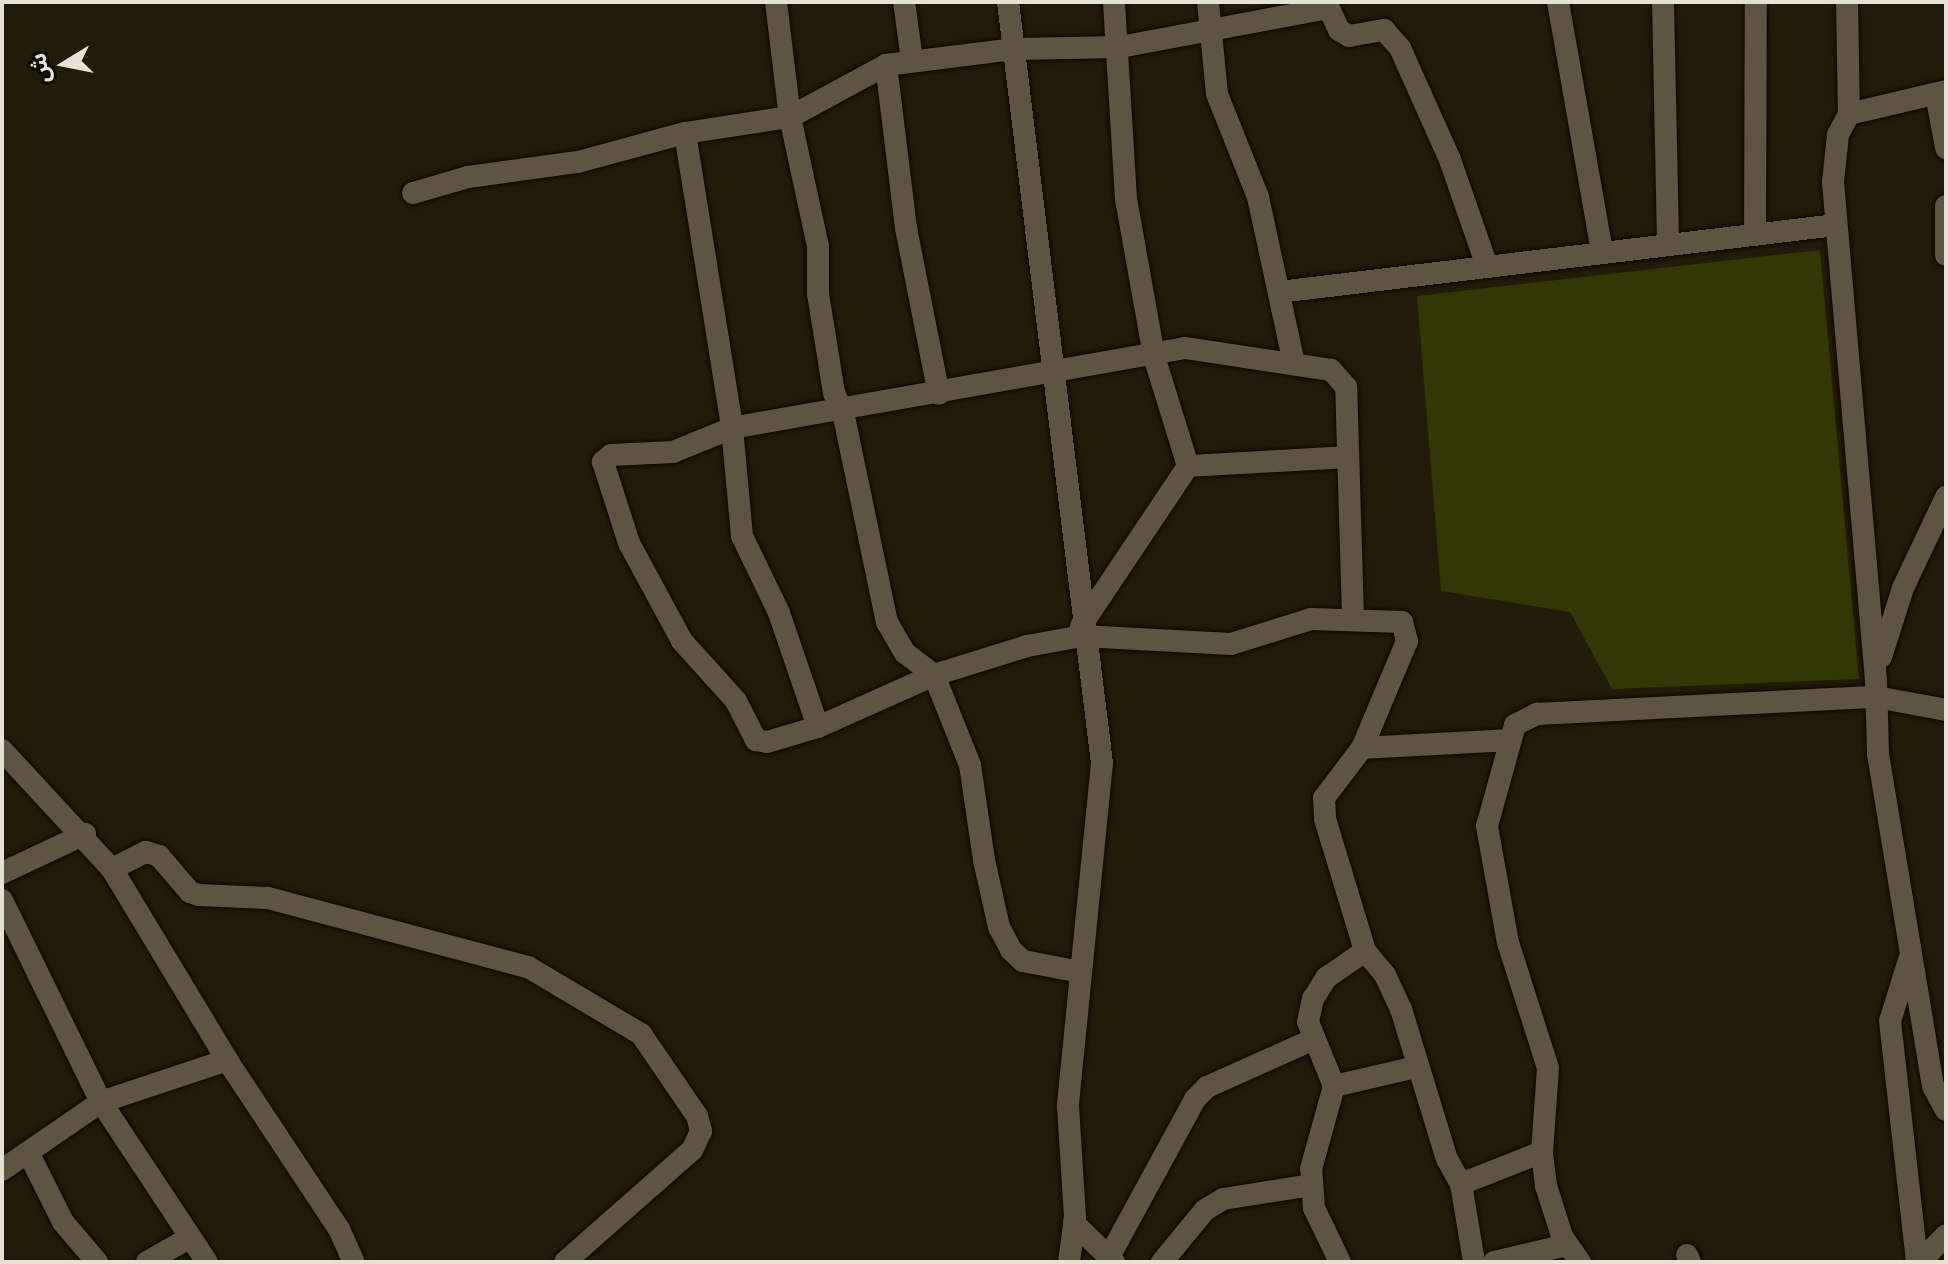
<!DOCTYPE html>
<html>
<head>
<meta charset="utf-8">
<style>
  body { margin:0 }
  #map { position:relative; width:1948px; height:1264px; overflow:hidden; background:#231b09; font-family:Poppins,"Noto Sans Arabic",sans-serif }
  div>[style] { position:absolute }
  .green>* { inset:0; background:#323704 }
  .roads { filter:drop-shadow(0 0 2px #0c0600) drop-shadow(0 0 2px #0c0600) }
  .minor>* { height:22px; margin:-11px; padding:0 11px; transform-origin:11px; border-radius:11px; background:#5d5441 }
  span { translate:-50% -50%; white-space:nowrap; text-align:center; line-height:1.15; -webkit-text-stroke:6px #090602; paint-order:stroke }
  .frame { position:absolute; inset:0; border:4px solid #e6e1d5; pointer-events:none }
  .north { position:absolute; left:24px; top:24px; width:80px; height:80px; -webkit-text-stroke:6px #090602; paint-order:stroke; rotate:260deg; font-size:22px; font-weight:700; line-height:32px; text-align:center; color:#e6e1d5 }
  .north::after { content:''; display:block; margin:auto; width:28px; height:36px; background:#e6e1d5; clip-path:polygon(50% 0,100% 100%,50% 72%,0 100%) }
</style>
</head>
<body>
<div id="map">
  <div class="green">
    <i style="clip-path:polygon(1820px 250px,1859px 679px,1612px 689px,1570px 612px,1441px 591px,1417px 296px)"></i>
  </div>
  <div class="roads">
    <div class="minor">
      <i style="left:776px;top:2px;width:116px;rotate:83.1deg"></i>
      <i style="left:790px;top:117px;width:132px;rotate:77.8deg"></i>
      <i style="left:818px;top:246px;width:48px;rotate:90deg"></i>
      <i style="left:818px;top:294px;width:100px;rotate:80.8deg"></i>
      <i style="left:834px;top:393px;width:21px;rotate:65deg"></i>
      <i style="left:843px;top:412px;width:215px;rotate:78.2deg"></i>
      <i style="left:887px;top:622px;width:36px;rotate:60deg"></i>
      <i style="left:905px;top:653px;width:36px;rotate:37deg"></i>
      <i style="left:934px;top:675px;width:97px;rotate:68.2deg"></i>
      <i style="left:970px;top:765px;width:96px;rotate:81.6deg"></i>
      <i style="left:984px;top:860px;width:69px;rotate:77.4deg"></i>
      <i style="left:999px;top:927px;width:26px;rotate:62deg"></i>
      <i style="left:1011px;top:950px;width:16px;rotate:43deg"></i>
      <i style="left:1023px;top:961px;width:58px;rotate:10.9deg"></i>
      <i style="left:904px;top:2px;width:59px;rotate:82.1deg"></i>
      <i style="left:1008px;top:2px;width:767px;rotate:82.96deg"></i>
      <i style="left:1102px;top:763px;width:345px;rotate:95.7deg"></i>
      <i style="left:1068px;top:1106px;width:111px;rotate:86.4deg"></i>
      <i style="left:1075px;top:1217px;width:45px;rotate:97.6deg"></i>
      <i style="left:1208px;top:2px;width:92px;rotate:84.4deg"></i>
      <i style="left:1217px;top:94px;width:111px;rotate:68.3deg"></i>
      <i style="left:1258px;top:197px;width:170px;rotate:77.8deg"></i>
      <i style="left:1326px;top:2px;width:31px;rotate:65deg"></i>
      <i style="left:1339px;top:30px;width:12px;rotate:31deg"></i>
      <i style="left:1349px;top:36px;width:36px;rotate:-10deg"></i>
      <i style="left:1384px;top:30px;width:24px;rotate:48deg"></i>
      <i style="left:1400px;top:48px;width:123px;rotate:65.9deg"></i>
      <i style="left:1450px;top:160px;width:112px;rotate:70.8deg"></i>
      <i style="left:1558px;top:2px;width:254px;rotate:80deg"></i>
      <i style="left:1663px;top:2px;width:243px;rotate:88.8deg"></i>
      <i style="left:1847px;top:2px;width:112px;rotate:89deg"></i>
      <i style="left:1849px;top:114px;width:24px;rotate:118deg"></i>
      <i style="left:1838px;top:135px;width:47px;rotate:96.1deg"></i>
      <i style="left:1833px;top:182px;width:501px;rotate:85.07deg"></i>
      <i style="left:1876px;top:681px;width:73px;rotate:88.4deg"></i>
      <i style="left:1878px;top:754px;width:337px;rotate:80.6deg"></i>
      <i style="left:1933px;top:1086px;width:27px;rotate:62deg"></i>
      <i style="left:886px;top:65px;width:164px;rotate:83deg"></i>
      <i style="left:906px;top:228px;width:169px;rotate:78.8deg"></i>
      <i style="left:1936px;top:94px;width:55px;rotate:79.5deg"></i>
      <i style="left:1849px;top:114px;width:100px;rotate:-13.3deg"></i>
      <i style="left:685px;top:133px;width:299px;rotate:80.9deg"></i>
      <i style="left:732px;top:428px;width:108px;rotate:84.7deg"></i>
      <i style="left:742px;top:536px;width:85px;rotate:64.3deg"></i>
      <i style="left:779px;top:613px;width:120px;rotate:71.1deg"></i>
      <i style="left:413px;top:193px;width:57px;rotate:-16.2deg"></i>
      <i style="left:468px;top:177px;width:111px;rotate:-7.8deg"></i>
      <i style="left:578px;top:162px;width:111px;rotate:-15.2deg"></i>
      <i style="left:685px;top:133px;width:106px;rotate:-8.7deg"></i>
      <i style="left:790px;top:117px;width:109px;rotate:-28.4deg"></i>
      <i style="left:886px;top:65px;width:130px;rotate:-7.1deg"></i>
      <i style="left:1015px;top:49px;width:105px;rotate:-1.1deg"></i>
      <i style="left:1120px;top:47px;width:212px;rotate:-10.6deg"></i>
      <i style="left:1946px;top:206px;width:49px;rotate:90deg"></i>
      <i style="left:1755px;top:235px;width:233px;rotate:-89.8deg"></i>
      <i style="left:1279px;top:292px;width:561px;rotate:-6.86deg"></i>
      <i style="left:1188px;top:466px;width:159px;rotate:-3.2deg"></i>
      <i style="left:1353px;top:617px;width:230px;rotate:-91.7deg"></i>
      <i style="left:1346px;top:387px;width:23px;rotate:-131deg"></i>
      <i style="left:1331px;top:370px;width:148px;rotate:-171.4deg"></i>
      <i style="left:1185px;top:348px;width:460px;rotate:170deg"></i>
      <i style="left:732px;top:428px;width:64px;rotate:157.9deg"></i>
      <i style="left:673px;top:452px;width:62px;rotate:177.2deg"></i>
      <i style="left:611px;top:455px;width:11px;rotate:139deg"></i>
      <i style="left:603px;top:462px;width:85px;rotate:72.2deg"></i>
      <i style="left:629px;top:543px;width:111px;rotate:61.6deg"></i>
      <i style="left:682px;top:641px;width:81px;rotate:48deg"></i>
      <i style="left:736px;top:701px;width:44px;rotate:62.9deg"></i>
      <i style="left:756px;top:740px;width:11px;rotate:10deg"></i>
      <i style="left:767px;top:742px;width:53px;rotate:-16.4deg"></i>
      <i style="left:818px;top:727px;width:127px;rotate:-24.1deg"></i>
      <i style="left:934px;top:675px;width:97px;rotate:-17.3deg"></i>
      <i style="left:1027px;top:646px;width:56px;rotate:-10.3deg"></i>
      <i style="left:1082px;top:636px;width:149px;rotate:3.1deg"></i>
      <i style="left:1231px;top:644px;width:84px;rotate:-17.4deg"></i>
      <i style="left:1311px;top:619px;width:91px;rotate:1.9deg"></i>
      <i style="left:1402px;top:622px;width:20px;rotate:75deg"></i>
      <i style="left:1407px;top:641px;width:116px;rotate:112.8deg"></i>
      <i style="left:1362px;top:748px;width:63px;rotate:127.2deg"></i>
      <i style="left:1324px;top:798px;width:21px;rotate:87deg"></i>
      <i style="left:1325px;top:819px;width:138px;rotate:73.1deg"></i>
      <i style="left:1365px;top:951px;width:31px;rotate:50deg"></i>
      <i style="left:1385px;top:975px;width:38px;rotate:65deg"></i>
      <i style="left:1401px;top:1009px;width:157px;rotate:73deg"></i>
      <i style="left:1447px;top:1159px;width:29px;rotate:61deg"></i>
      <i style="left:1461px;top:1184px;width:79px;rotate:80.5deg"></i>
      <i style="left:1081px;top:626px;width:192px;rotate:-56.2deg"></i>
      <i style="left:1188px;top:466px;width:115px;rotate:-107.2deg"></i>
      <i style="left:1154px;top:356px;width:159px;rotate:-100.1deg"></i>
      <i style="left:1126px;top:199px;width:197px;rotate:-93.5deg"></i>
      <i style="left:1881px;top:657px;width:72px;rotate:-72.3deg"></i>
      <i style="left:1903px;top:588px;width:101px;rotate:-64.7deg"></i>
      <i style="left:1362px;top:748px;width:148px;rotate:-3.1deg"></i>
      <i style="left:2px;top:750px;width:162px;rotate:47.3deg"></i>
      <i style="left:112px;top:869px;width:223px;rotate:58.9deg"></i>
      <i style="left:227px;top:1060px;width:203px;rotate:56.5deg"></i>
      <i style="left:339px;top:1229px;width:36px;rotate:66deg"></i>
      <i style="left:112px;top:869px;width:38px;rotate:-27deg"></i>
      <i style="left:146px;top:852px;width:14px;rotate:17deg"></i>
      <i style="left:159px;top:856px;width:48px;rotate:49.3deg"></i>
      <i style="left:190px;top:892px;width:9px;rotate:18deg"></i>
      <i style="left:199px;top:895px;width:69px;rotate:2.5deg"></i>
      <i style="left:268px;top:898px;width:269px;rotate:14.9deg"></i>
      <i style="left:528px;top:967px;width:131px;rotate:30.7deg"></i>
      <i style="left:641px;top:1034px;width:99px;rotate:55.7deg"></i>
      <i style="left:697px;top:1116px;width:16px;rotate:75deg"></i>
      <i style="left:701px;top:1131px;width:21px;rotate:115deg"></i>
      <i style="left:692px;top:1150px;width:169px;rotate:138.6deg"></i>
      <i style="left:2px;top:873px;width:92px;rotate:-25.2deg"></i>
      <i style="left:2px;top:900px;width:225px;rotate:63.9deg"></i>
      <i style="left:101px;top:1102px;width:192px;rotate:56.5deg"></i>
      <i style="left:1909px;top:960px;width:64px;rotate:107.3deg"></i>
      <i style="left:1890px;top:1021px;width:243px;rotate:83.6deg"></i>
      <i style="left:1334px;top:1086px;width:84px;rotate:-13deg"></i>
      <i style="left:28px;top:1152px;width:78px;rotate:63.4deg"></i>
      <i style="left:63px;top:1222px;width:52px;rotate:49.6deg"></i>
      <i style="left:2px;top:1170px;width:120px;rotate:-34.5deg"></i>
      <i style="left:101px;top:1102px;width:133px;rotate:-18.4deg"></i>
      <i style="left:1461px;top:1184px;width:87px;rotate:-21.6deg"></i>
      <i style="left:1074px;top:1223px;width:56px;rotate:44.3deg"></i>
      <i style="left:1687px;top:1255px;width:8px;rotate:67deg"></i>
      <i style="left:1109px;top:1257px;width:180px;rotate:-61.4deg"></i>
      <i style="left:1195px;top:1099px;width:17px;rotate:-45deg"></i>
      <i style="left:1207px;top:1087px;width:115px;rotate:-24.1deg"></i>
      <i style="left:147px;top:1262px;width:48px;rotate:-29.7deg"></i>
      <i style="left:1162px;top:1262px;width:67px;rotate:-50.4deg"></i>
      <i style="left:1205px;top:1210px;width:21px;rotate:-31deg"></i>
      <i style="left:1223px;top:1199px;width:89px;rotate:-9deg"></i>
      <i style="left:1340px;top:1262px;width:60px;rotate:-115.7deg"></i>
      <i style="left:1314px;top:1208px;width:39px;rotate:-94deg"></i>
      <i style="left:1311px;top:1169px;width:86px;rotate:-74.5deg"></i>
      <i style="left:1334px;top:1086px;width:69px;rotate:-112.1deg"></i>
      <i style="left:1308px;top:1022px;width:24px;rotate:-78deg"></i>
      <i style="left:1313px;top:999px;width:25px;rotate:-58deg"></i>
      <i style="left:1326px;top:978px;width:47px;rotate:-34.7deg"></i>
      <i style="left:1494px;top:1262px;width:75px;rotate:-13.1deg"></i>
      <i style="left:1580px;top:1262px;width:32px;rotate:-125deg"></i>
      <i style="left:1562px;top:1236px;width:52px;rotate:-107.7deg"></i>
      <i style="left:1546px;top:1186px;width:34px;rotate:-97deg"></i>
      <i style="left:1542px;top:1152px;width:84px;rotate:-85.9deg"></i>
      <i style="left:1548px;top:1068px;width:131px;rotate:-107.7deg"></i>
      <i style="left:1508px;top:943px;width:119px;rotate:-100.2deg"></i>
      <i style="left:1487px;top:826px;width:105px;rotate:-74.5deg"></i>
      <i style="left:1515px;top:725px;width:25px;rotate:-27deg"></i>
      <i style="left:1537px;top:714px;width:339px;rotate:-2.9deg"></i>
      <i style="left:1876px;top:697px;width:71px;rotate:10.5deg"></i>
      <i style="left:1920px;top:1262px;width:37px;rotate:-46deg"></i>
    </div>
  </div>
  <div class="frame"></div>
  <div class="north">ش</div>
</div>
</body>
</html>
